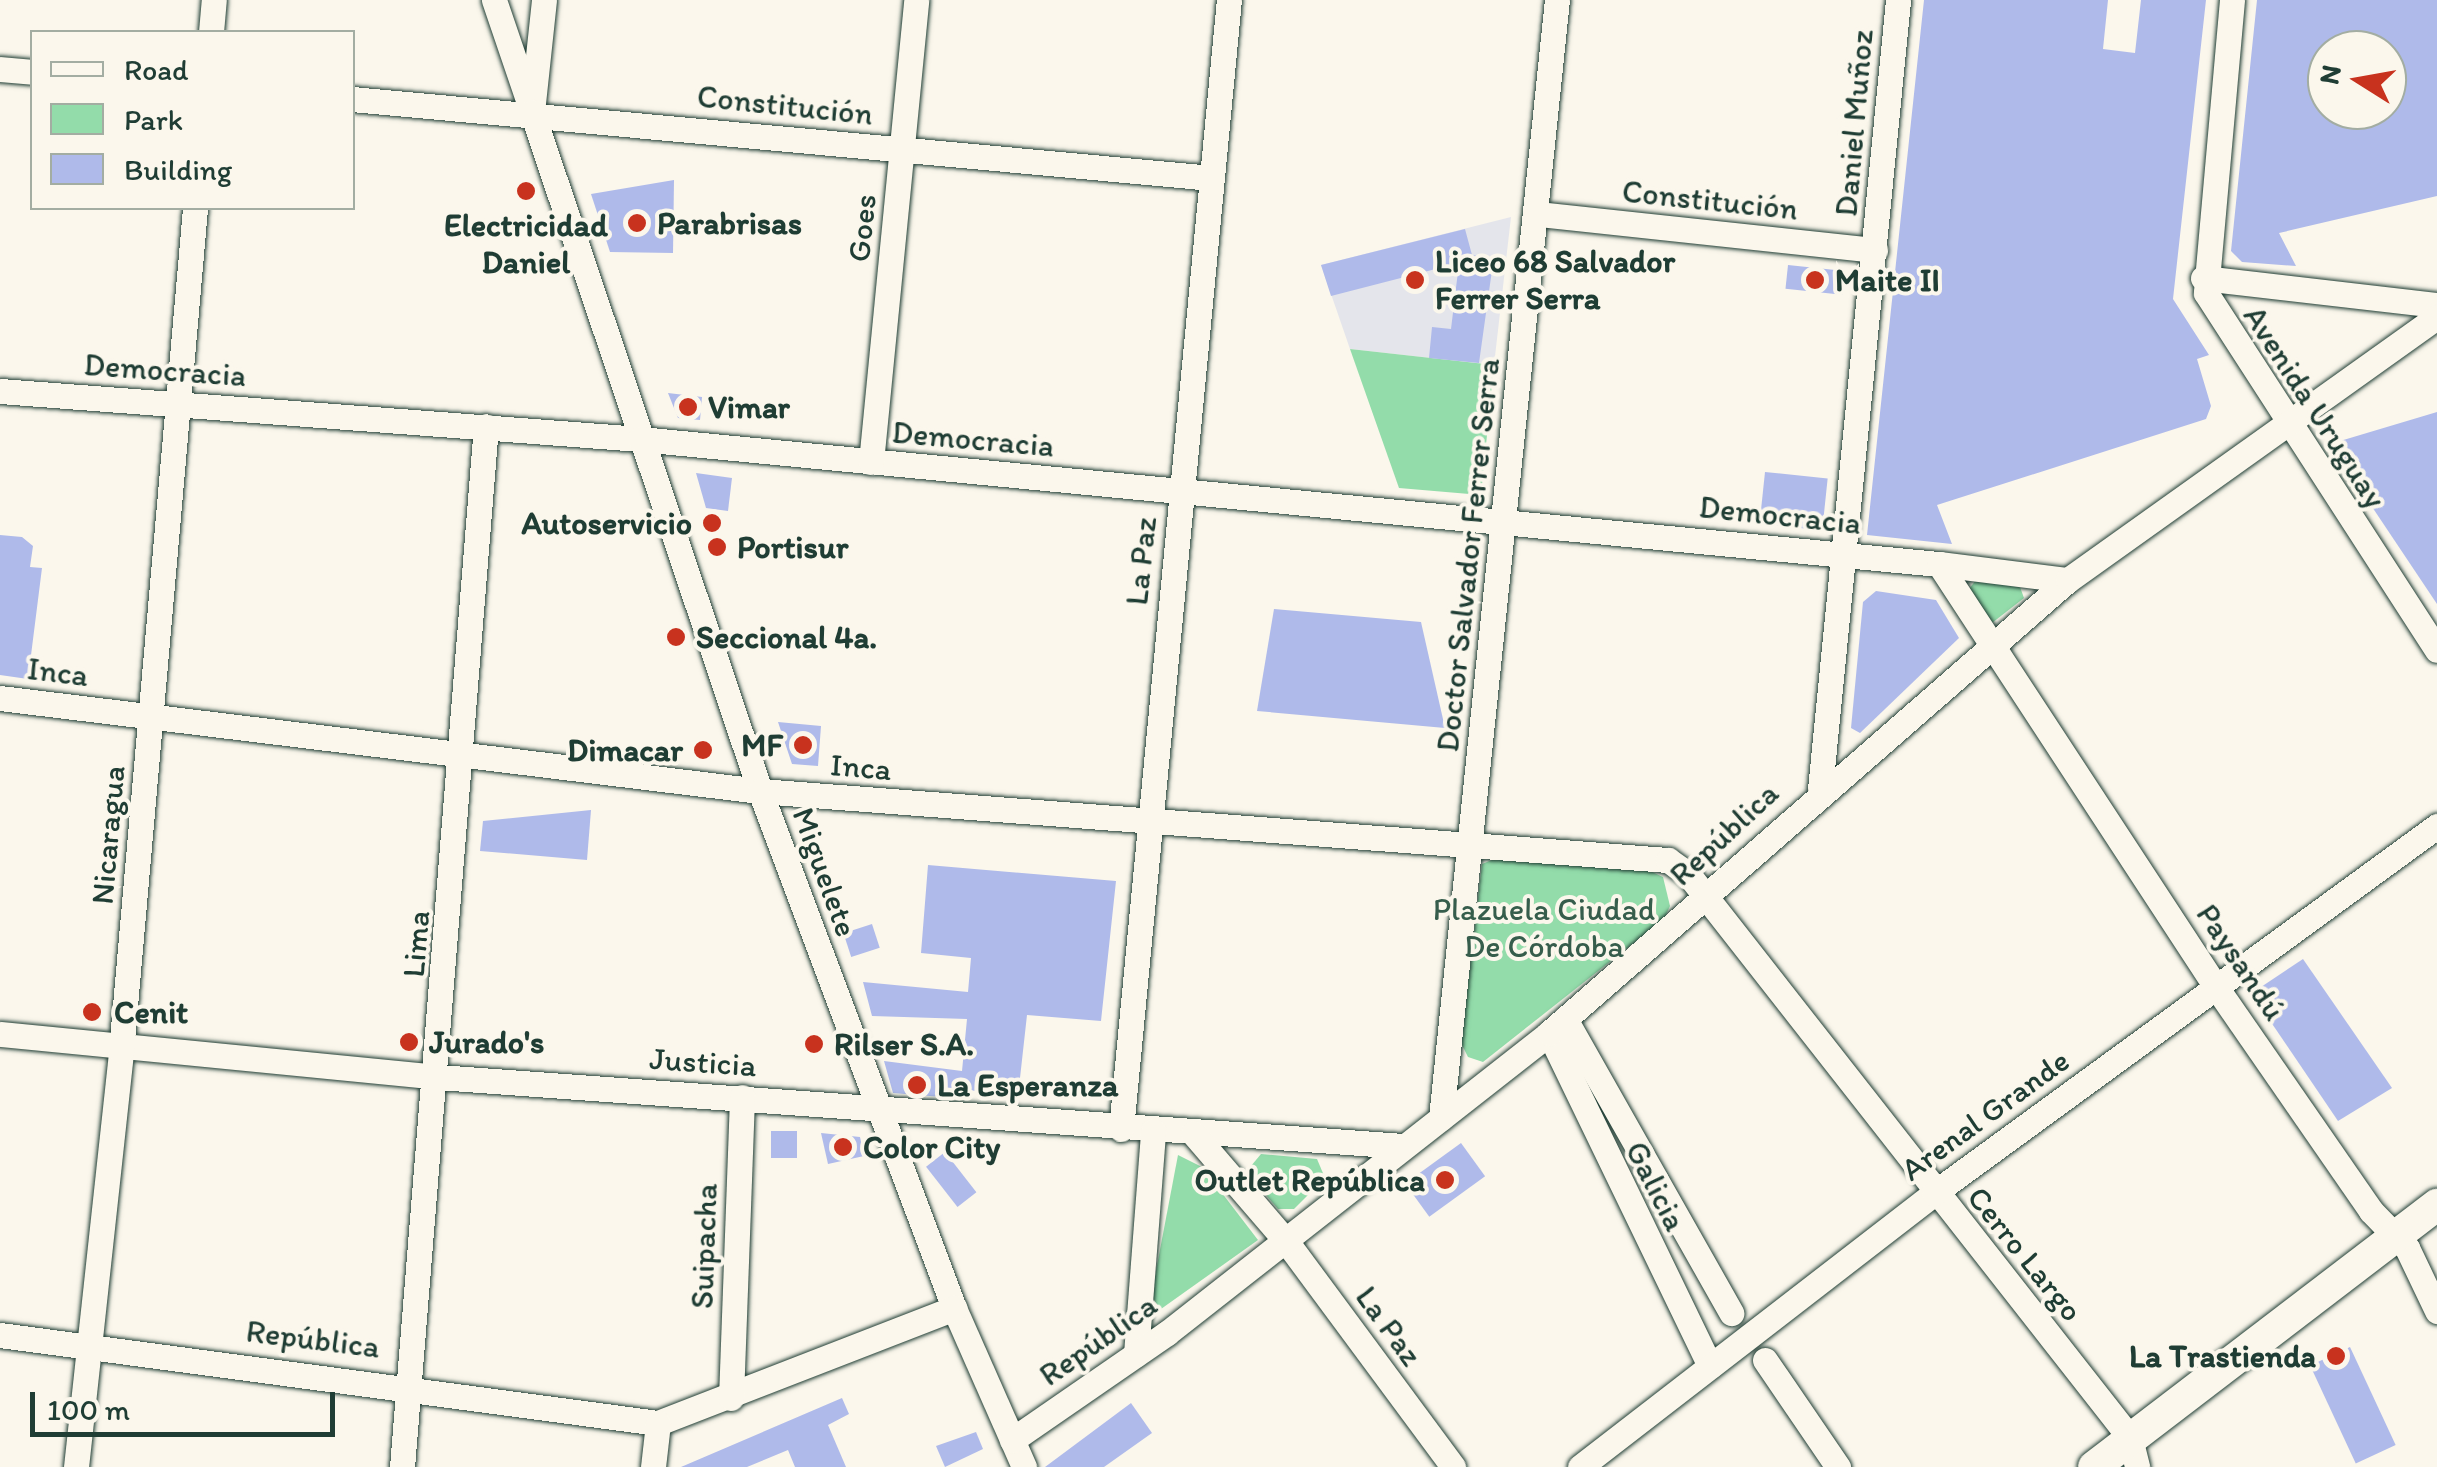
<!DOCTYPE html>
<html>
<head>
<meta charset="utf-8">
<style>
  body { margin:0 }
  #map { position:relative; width:2437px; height:1467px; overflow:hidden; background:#fbf7ec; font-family:Itim,sans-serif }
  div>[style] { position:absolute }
  .built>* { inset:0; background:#e4e5eb }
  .green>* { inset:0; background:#93dcaa }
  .building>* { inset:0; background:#afbaea; transform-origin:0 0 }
  .roads { filter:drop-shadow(0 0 2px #1f3d34) drop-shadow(0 0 2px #1f3d34) }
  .minor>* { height:25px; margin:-12.5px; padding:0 12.5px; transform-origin:12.5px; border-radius:12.5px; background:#fbf7ec }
  .major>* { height:32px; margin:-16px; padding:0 16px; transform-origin:16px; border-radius:16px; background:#fbf7ec }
  .dots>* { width:28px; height:28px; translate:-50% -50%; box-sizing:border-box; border:5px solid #fbf7ec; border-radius:50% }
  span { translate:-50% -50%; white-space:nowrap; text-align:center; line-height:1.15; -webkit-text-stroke:8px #fbf7ec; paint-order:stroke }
  .street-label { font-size:32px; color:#1f3d34 }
  .poi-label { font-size:32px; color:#1f3d34; font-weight:700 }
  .left { translate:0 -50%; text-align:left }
  .right { translate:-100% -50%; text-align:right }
  .park-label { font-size:32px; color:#365d4c }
  .legend { position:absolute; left:30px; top:30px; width:325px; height:180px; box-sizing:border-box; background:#fbf7ec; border:2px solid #a3ada2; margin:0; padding:12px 18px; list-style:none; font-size:30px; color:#1f3d34 }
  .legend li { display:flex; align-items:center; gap:20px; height:50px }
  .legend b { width:50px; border:2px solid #a3ada2 }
  .north { position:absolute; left:2307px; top:30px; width:100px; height:100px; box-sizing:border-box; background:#fbf7ec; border:2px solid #a3ada2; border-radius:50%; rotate:281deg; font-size:28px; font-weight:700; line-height:40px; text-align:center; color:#1f3d34 }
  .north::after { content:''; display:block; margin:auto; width:35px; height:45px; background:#c8321e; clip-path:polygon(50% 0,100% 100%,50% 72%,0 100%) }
  .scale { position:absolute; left:30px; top:1392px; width:305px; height:45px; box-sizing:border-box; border:5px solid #1f3d34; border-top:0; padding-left:12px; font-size:30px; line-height:35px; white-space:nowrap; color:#1f3d34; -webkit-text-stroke:8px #fbf7ec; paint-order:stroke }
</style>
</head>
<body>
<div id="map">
  <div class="built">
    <i style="clip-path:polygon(1511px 217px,1494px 365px,1350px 349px,1321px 265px)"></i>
  </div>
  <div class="green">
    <i style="clip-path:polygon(1350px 349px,1494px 365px,1481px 495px,1399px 488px)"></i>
    <i style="clip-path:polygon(1976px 580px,2020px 587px,2024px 598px,1992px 623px,1969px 589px)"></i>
    <i style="clip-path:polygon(1499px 857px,1650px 871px,1663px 877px,1670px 906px,1664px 919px,1483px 1062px,1468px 1057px,1461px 1043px,1482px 864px)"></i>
    <i style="clip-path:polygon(1261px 1154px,1317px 1159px,1325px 1178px,1294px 1209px,1278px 1209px,1246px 1172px)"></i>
    <i style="clip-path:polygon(1178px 1155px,1202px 1167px,1258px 1240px,1161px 1309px,1151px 1297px)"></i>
  </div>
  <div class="building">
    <i style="clip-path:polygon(1924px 0,2108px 0,2103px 49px,2135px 53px,2141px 0,2206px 0,2173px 299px,2209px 355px,2197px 359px,2211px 406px,2206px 419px,1937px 505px,1952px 544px,1867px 535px)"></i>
    <i style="clip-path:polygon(evenodd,2257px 0,2437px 0,2437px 196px,2279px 233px,2296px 266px,2242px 262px,2231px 251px,2257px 0,2327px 50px,2387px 50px,2387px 110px,2327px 110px,2327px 50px)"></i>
    <i style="clip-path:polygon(674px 180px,673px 253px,610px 252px,591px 194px)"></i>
    <i style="clip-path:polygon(1465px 229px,1472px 255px,1491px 258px,1492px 270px,1479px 363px,1429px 358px,1432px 327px,1451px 329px,1459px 263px,1331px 296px,1321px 265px)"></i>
    <i style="left:1788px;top:265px;width:57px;height:24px;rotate:6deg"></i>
    <i style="clip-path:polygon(668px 393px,702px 397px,700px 420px,678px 418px)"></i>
    <i style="clip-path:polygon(2437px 412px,2437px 604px,2330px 444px)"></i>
    <i style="left:1765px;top:472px;width:63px;height:52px;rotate:6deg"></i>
    <i style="clip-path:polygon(696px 473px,732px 478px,728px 511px,706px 508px)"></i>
    <i style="clip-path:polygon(0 535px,22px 537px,33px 546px,30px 567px,42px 568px,28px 679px,0 675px)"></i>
    <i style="clip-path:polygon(1876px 591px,1936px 600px,1959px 638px,1860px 733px,1851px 728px,1863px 602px)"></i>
    <i style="clip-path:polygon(1274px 609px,1421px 622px,1445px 728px,1257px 711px)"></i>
    <i style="clip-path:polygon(778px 722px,821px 726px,818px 766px,792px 764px)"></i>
    <i style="clip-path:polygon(591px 810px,587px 860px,480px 851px,483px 821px)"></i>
    <i style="clip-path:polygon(928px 865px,1116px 881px,1101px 1021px,1027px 1015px,1018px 1096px,943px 1087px,942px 1097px,893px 1093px,884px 1061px,962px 1071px,967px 1019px,872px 1016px,863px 982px,968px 992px,971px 958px,921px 953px)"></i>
    <i style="left:872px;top:924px;width:25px;height:30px;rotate:72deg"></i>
    <i style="clip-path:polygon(2303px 959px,2392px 1088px,2338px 1121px,2258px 1003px,2261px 987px)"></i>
    <i style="left:771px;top:1131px;width:26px;height:27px"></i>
    <i style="clip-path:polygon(821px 1133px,860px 1137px,864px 1156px,828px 1164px)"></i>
    <i style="left:1461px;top:1143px;width:41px;height:69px;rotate:54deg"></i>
    <i style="left:945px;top:1152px;width:51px;height:24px;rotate:52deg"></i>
    <i style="left:2350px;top:1347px;width:108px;height:44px;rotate:65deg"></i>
    <i style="clip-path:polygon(842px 1398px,849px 1414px,828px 1425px,846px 1467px,795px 1467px,788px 1450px,747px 1467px,681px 1467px)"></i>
    <i style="clip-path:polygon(1131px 1403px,1152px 1433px,1104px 1467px,1045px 1467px)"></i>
    <i style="clip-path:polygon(976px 1432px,983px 1449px,945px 1467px,936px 1446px)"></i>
  </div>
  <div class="roads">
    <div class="minor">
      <i style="left:494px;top:0;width:109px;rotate:71.2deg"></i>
      <i style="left:544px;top:0;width:113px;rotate:96.1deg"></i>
      <i style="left:532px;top:112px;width:716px;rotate:71.44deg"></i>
      <i style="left:760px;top:791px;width:552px;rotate:69.43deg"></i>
      <i style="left:954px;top:1308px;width:174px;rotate:66.2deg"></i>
      <i style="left:2232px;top:0;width:294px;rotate:95.1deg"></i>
      <i style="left:2206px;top:293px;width:425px;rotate:57.1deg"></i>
      <i style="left:211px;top:32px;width:32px;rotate:-85deg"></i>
      <i style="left:0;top:69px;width:32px;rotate:5deg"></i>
      <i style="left:352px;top:99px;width:863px;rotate:5.25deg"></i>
      <i style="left:1538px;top:214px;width:339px;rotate:6.1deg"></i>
      <i style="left:2203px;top:278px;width:236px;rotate:6.6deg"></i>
      <i style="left:0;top:391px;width:642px;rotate:4.29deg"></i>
      <i style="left:640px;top:439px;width:1305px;rotate:5.5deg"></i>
      <i style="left:1939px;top:564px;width:506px;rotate:56.78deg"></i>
      <i style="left:2216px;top:987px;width:272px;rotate:55.3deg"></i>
      <i style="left:2371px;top:1211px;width:52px;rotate:45.8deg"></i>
      <i style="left:2407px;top:1248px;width:70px;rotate:64.5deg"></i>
      <i style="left:871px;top:462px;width:464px;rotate:-84.4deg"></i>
      <i style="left:1939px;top:564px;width:130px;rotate:7.1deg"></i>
      <i style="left:0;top:698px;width:766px;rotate:6.98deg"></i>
      <i style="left:760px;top:791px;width:911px;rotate:4.35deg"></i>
      <i style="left:1668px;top:860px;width:24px;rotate:35deg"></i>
      <i style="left:1688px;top:874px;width:717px;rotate:51.91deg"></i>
      <i style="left:2130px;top:1438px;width:30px;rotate:76deg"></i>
      <i style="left:1820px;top:789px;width:793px;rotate:-84.35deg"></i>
      <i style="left:1565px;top:1019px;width:338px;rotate:60.5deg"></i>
      <i style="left:1549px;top:1033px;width:370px;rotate:64.2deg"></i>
      <i style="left:0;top:1034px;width:440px;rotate:5.6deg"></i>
      <i style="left:438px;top:1077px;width:967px;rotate:4.09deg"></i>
      <i style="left:1441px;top:1118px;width:1124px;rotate:-84.08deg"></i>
      <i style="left:1121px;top:1129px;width:1134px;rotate:-84.54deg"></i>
      <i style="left:1193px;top:1133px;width:143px;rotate:49.3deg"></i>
      <i style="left:1286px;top:1241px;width:281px;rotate:53.5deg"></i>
      <i style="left:0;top:1335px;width:664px;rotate:7.62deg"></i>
      <i style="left:658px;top:1423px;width:318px;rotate:-21.2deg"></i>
      <i style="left:1136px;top:1354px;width:224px;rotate:-85.6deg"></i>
      <i style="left:1765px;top:1360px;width:130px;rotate:55.7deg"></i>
      <i style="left:731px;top:1398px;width:301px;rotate:-87.9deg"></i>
      <i style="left:1012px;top:1440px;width:188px;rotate:-34.6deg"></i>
      <i style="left:1167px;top:1333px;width:486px;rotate:-38.1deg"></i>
      <i style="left:1549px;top:1033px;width:689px;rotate:-41.12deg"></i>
      <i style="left:2068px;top:580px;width:453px;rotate:-35.5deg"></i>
      <i style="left:76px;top:1467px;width:418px;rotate:-83.8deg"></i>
      <i style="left:121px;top:1051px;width:846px;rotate:-84.98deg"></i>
      <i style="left:402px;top:1467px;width:1044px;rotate:-85.39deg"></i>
      <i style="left:653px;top:1467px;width:44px;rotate:-83.5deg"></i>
      <i style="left:1580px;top:1467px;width:448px;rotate:-37.7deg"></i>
      <i style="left:1934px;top:1193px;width:623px;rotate:-36.12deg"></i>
    </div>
    <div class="major">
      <i style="left:2094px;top:1467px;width:432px;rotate:-37.4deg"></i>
    </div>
  </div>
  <div class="dots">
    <i style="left:526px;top:191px;background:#c8321e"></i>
    <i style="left:637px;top:223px;background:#c8321e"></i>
    <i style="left:1415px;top:280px;background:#c8321e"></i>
    <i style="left:1815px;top:280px;background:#c8321e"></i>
    <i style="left:688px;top:407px;background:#c8321e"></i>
    <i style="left:712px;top:523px;background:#c8321e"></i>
    <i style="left:717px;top:547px;background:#c8321e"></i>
    <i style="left:676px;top:637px;background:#c8321e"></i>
    <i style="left:803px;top:745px;background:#c8321e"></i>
    <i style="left:703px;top:750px;background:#c8321e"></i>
    <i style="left:92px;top:1012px;background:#c8321e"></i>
    <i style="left:409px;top:1042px;background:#c8321e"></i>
    <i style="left:814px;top:1044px;background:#c8321e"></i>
    <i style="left:917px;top:1085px;background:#c8321e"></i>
    <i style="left:843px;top:1147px;background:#c8321e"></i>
    <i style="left:1445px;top:1180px;background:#c8321e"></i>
    <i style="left:2336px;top:1356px;background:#c8321e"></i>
  </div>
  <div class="street-label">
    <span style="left:785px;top:105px;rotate:6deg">Constitución</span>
    <span style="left:1854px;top:123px;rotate:-85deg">Daniel Muñoz</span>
    <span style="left:1710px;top:200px;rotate:6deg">Constitución</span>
    <span style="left:862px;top:228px;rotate:-84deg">Goes</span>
    <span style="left:165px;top:370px;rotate:4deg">Democracia</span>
    <span style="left:2315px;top:407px;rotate:57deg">Avenida Uruguay</span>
    <span style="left:973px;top:439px;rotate:5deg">Democracia</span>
    <span style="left:1780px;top:515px;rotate:6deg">Democracia</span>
    <span style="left:1468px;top:555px;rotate:-84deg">Doctor Salvador Ferrer Serra</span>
    <span style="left:1141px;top:561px;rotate:-84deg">La Paz</span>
    <span style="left:58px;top:672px;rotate:7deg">Inca</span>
    <span style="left:861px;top:767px;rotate:5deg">Inca</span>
    <span style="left:1724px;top:834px;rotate:-43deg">República</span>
    <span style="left:108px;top:835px;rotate:-85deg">Nicaragua</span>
    <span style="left:825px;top:872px;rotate:70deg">Miguelete</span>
    <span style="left:416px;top:944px;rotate:-85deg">Lima</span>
    <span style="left:2241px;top:962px;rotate:56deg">Paysandú</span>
    <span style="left:703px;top:1062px;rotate:4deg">Justicia</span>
    <span style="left:1985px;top:1115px;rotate:-36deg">Arenal Grande</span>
    <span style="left:1656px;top:1186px;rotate:63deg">Galicia</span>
    <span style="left:704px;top:1246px;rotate:-88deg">Suipacha</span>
    <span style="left:2025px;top:1254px;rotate:51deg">Cerro Largo</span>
    <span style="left:1389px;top:1326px;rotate:54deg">La Paz</span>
    <span style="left:313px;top:1339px;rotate:7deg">República</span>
    <span style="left:1098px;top:1340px;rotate:-35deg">República</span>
  </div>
  <div class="poi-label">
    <span class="left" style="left:657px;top:223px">Parabrisas</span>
    <span style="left:526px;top:244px">Electricidad<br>Daniel</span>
    <span class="left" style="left:1435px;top:280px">Liceo 68 Salvador<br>Ferrer Serra</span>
    <span class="left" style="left:1835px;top:280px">Maite II</span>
    <span class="left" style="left:708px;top:407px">Vimar</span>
    <span class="right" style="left:692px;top:523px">Autoservicio</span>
    <span class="left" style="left:737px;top:547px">Portisur</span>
    <span class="left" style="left:696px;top:637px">Seccional 4a.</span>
    <span class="right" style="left:783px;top:745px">MF</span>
    <span class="right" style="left:683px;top:750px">Dimacar</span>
    <span class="left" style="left:114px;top:1012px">Cenit</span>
    <span class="left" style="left:429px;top:1042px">Jurado's</span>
    <span class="left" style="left:834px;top:1044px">Rilser S.A.</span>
    <span class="left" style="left:937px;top:1085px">La Esperanza</span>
    <span class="left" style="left:863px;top:1147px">Color City</span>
    <span class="right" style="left:1425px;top:1180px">Outlet República</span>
    <span class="right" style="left:2316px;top:1356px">La Trastienda</span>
  </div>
  <div class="park-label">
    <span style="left:1544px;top:928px">Plazuela Ciudad<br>De Córdoba</span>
  </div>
  <ul class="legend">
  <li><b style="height:12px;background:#fbf7ec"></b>Road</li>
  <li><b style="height:28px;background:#93dcaa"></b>Park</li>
  <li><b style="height:28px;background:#afbaea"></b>Building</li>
  </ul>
  <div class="north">N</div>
  <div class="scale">100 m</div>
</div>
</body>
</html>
